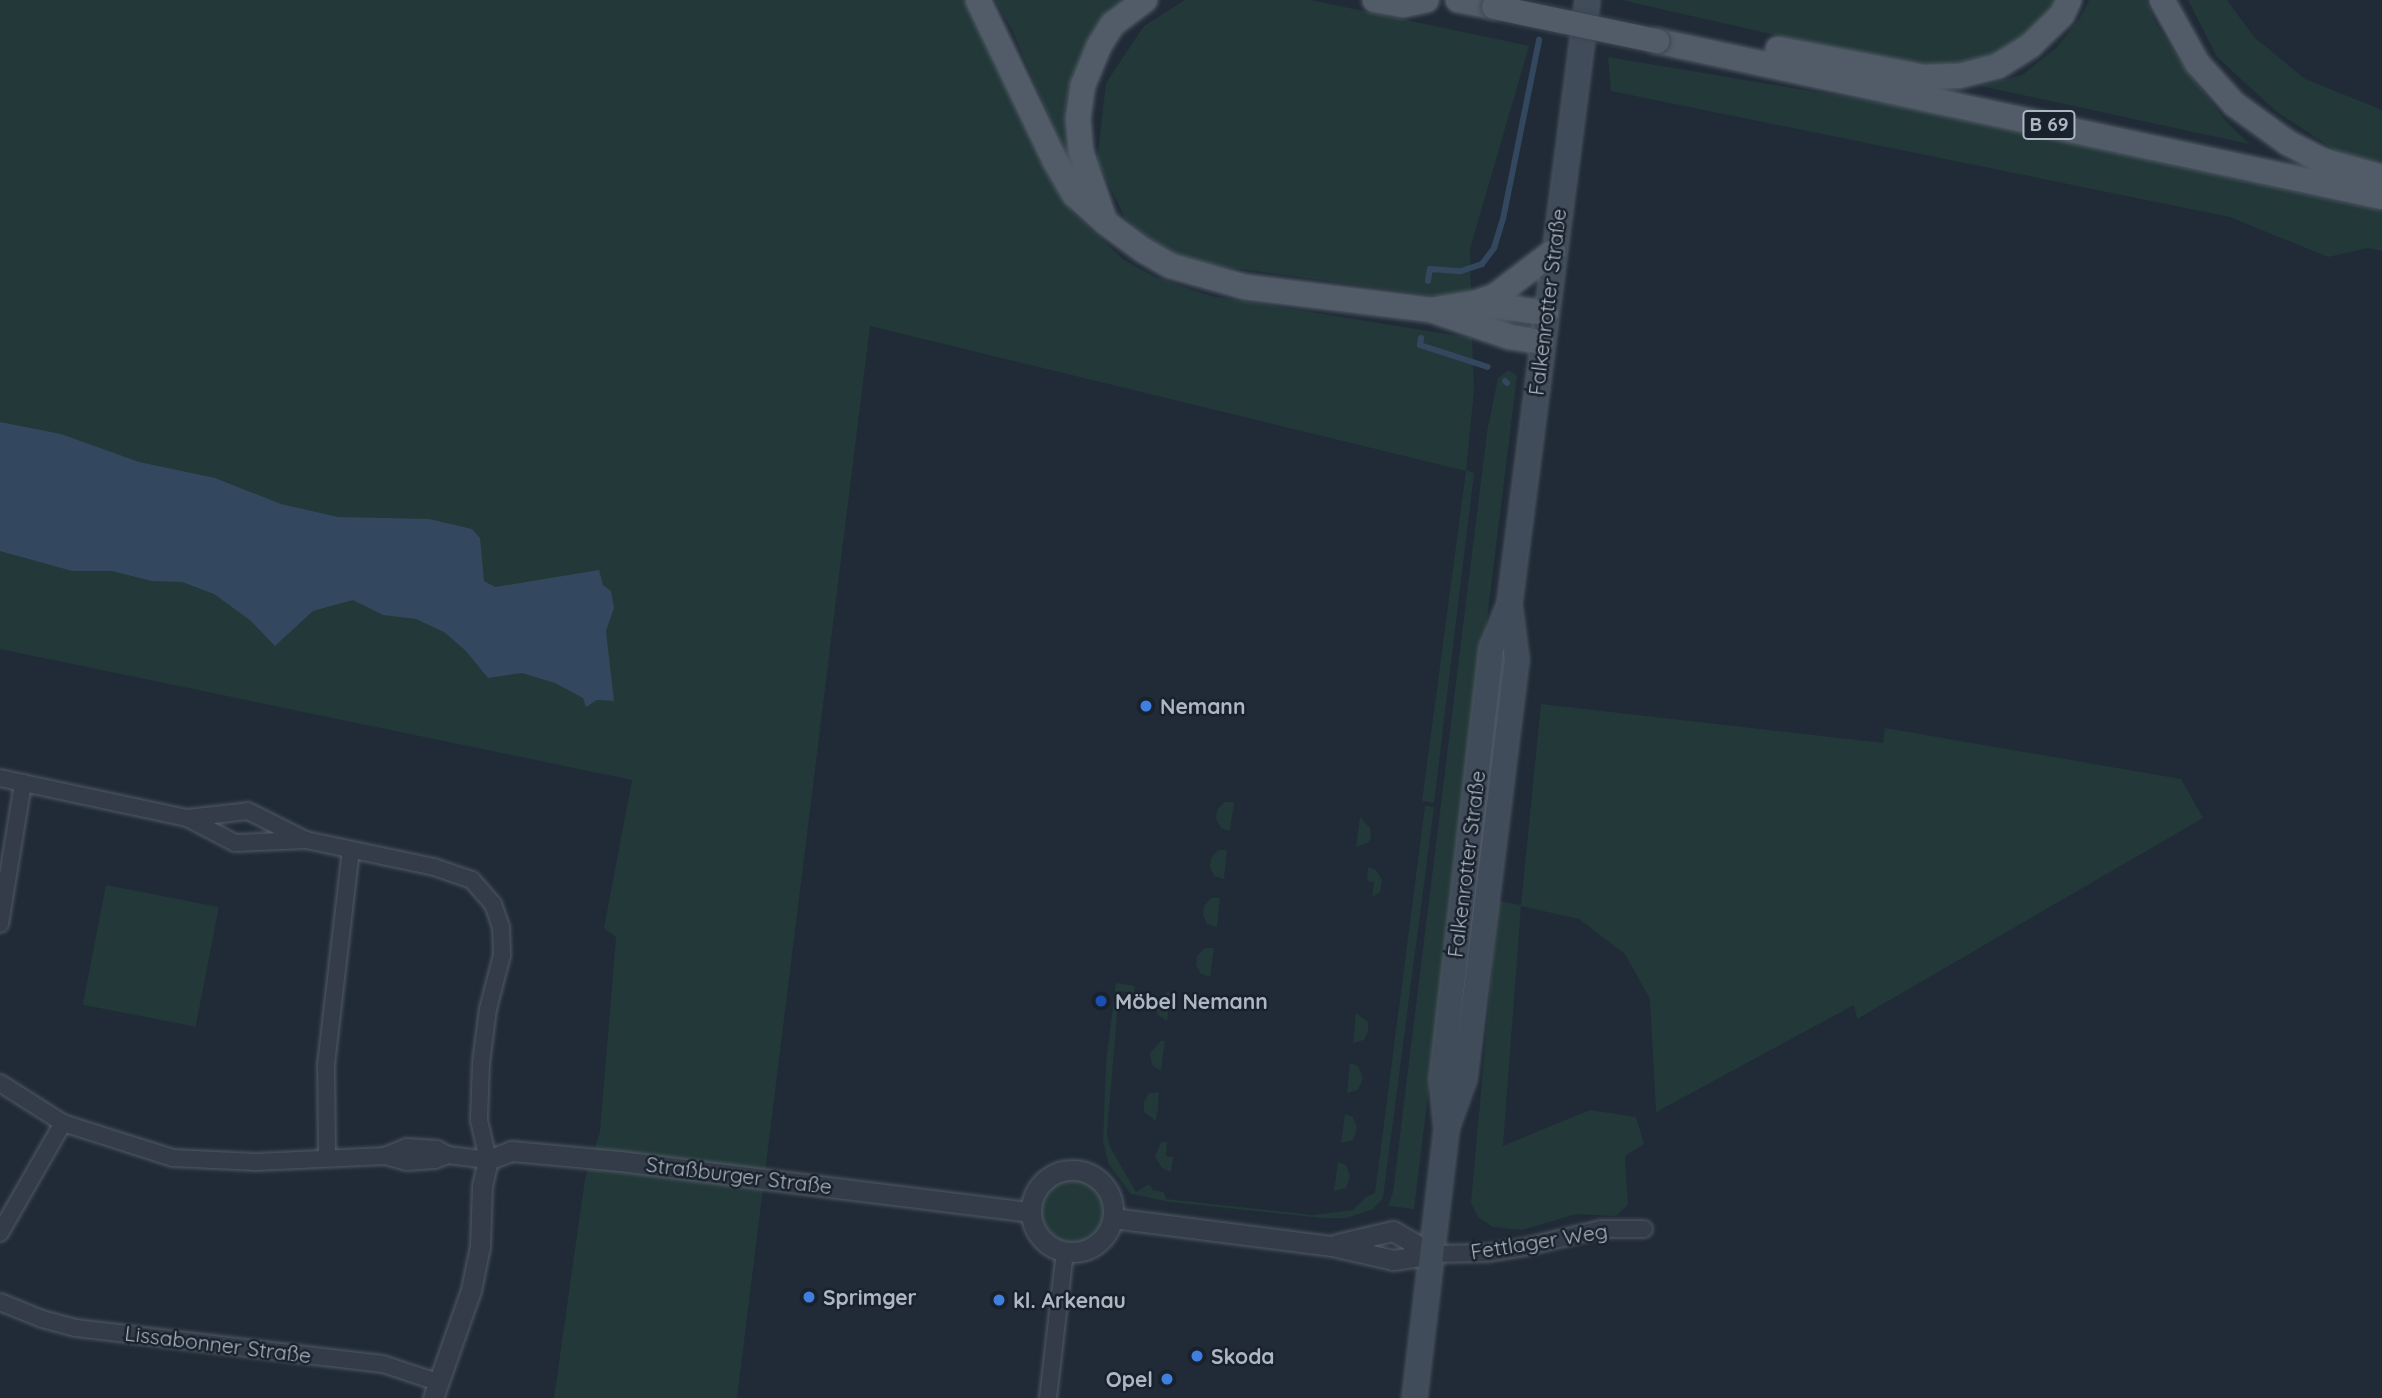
<!DOCTYPE html>
<html>
<head>
<meta charset="utf-8">
<style>
  body { margin:0 }
  #map { position:relative; width:2382px; height:1398px; overflow:hidden; background:#202b37; font-family:Quicksand,sans-serif }
  div>[style] { position:absolute }
  .green>* { inset:0; background:#233839; transform-origin:0 0 }
  .round { border-radius:50% }
  .water>* { inset:0; background:#33475f }
  .stream>* { height:6px; margin:-3px; padding:0 3px; transform-origin:3px; border-radius:3px; background:#33475f }
  .roads { filter:drop-shadow(0 0 2px #515a65) drop-shadow(0 0 2px #515a65) }
  .minor>* { height:16px; margin:-8px; padding:0 8px; transform-origin:8px; border-radius:8px; background:#333c48 }
  .tertiary>* { height:19px; margin:-9.5px; padding:0 9.5px; transform-origin:9.5px; border-radius:9.5px; background:#333c48 }
  .tertiary>.ring { margin:-9.5px; padding:0; box-sizing:content-box; background:none; border:19px solid #333c48; border-radius:50% }
  .secondary>* { height:23px; margin:-11.5px; padding:0 11.5px; transform-origin:11.5px; border-radius:11.5px; background:#414c5b }
  .primary>* { height:24px; margin:-12px; padding:0 12px; transform-origin:12px; border-radius:12px; background:#515c68 }
  .bridges { filter:drop-shadow(0 0 2px #3d4551) drop-shadow(0 0 2px #3d4551) }
  .primary-bridge>* { height:24px; margin:-12px; padding:0 12px; transform-origin:12px; border-radius:12px; background:#515c68 }
  .dots>* { width:19px; height:19px; translate:-50% -50%; box-sizing:border-box; border:4px solid #19222c; border-radius:50% }
  span { translate:-50% -50%; white-space:nowrap; text-align:center; line-height:1.15; -webkit-text-stroke:5px #19222c; paint-order:stroke }
  .shield-label span { padding:2px 5px; background:#19222c; border:2px solid; border-radius:5px; -webkit-text-stroke-width:0 }
  .shield-label { font-size:19px; color:#adb7c4; font-weight:700 }
  .street-label { font-size:21px; color:#adb7c4 }
  .poi-label { font-size:21px; color:#adb7c4; font-weight:700 }
  .left { translate:0 -50%; text-align:left }
  .right { translate:-100% -50%; text-align:right }
</style>
</head>
<body>
<div id="map">
  <div class="green">
    <i style="clip-path:polygon(0 0,965px 0,991px 44px,1047px 173px,1073px 213px,1124px 260px,1155px 277px,1211px 296px,1472px 338px,1474px 391px,1466px 470px,1474px 473px,1434px 803px,1422px 801px,1466px 471px,870px 326px,737px 1398px,554px 1398px,585px 1179px,600px 1132px,616px 937px,604px 928px,632px 780px,0 649px)"></i>
    <i style="clip-path:polygon(995px 0,1123px 0,1092px 34px,1071px 79px,1065px 110px,1073px 171px,1012px 30px)"></i>
    <i style="clip-path:polygon(1185px 0,1311px 0,1529px 46px,1470px 249px,1471px 292px,1445px 297px,1211px 265px,1178px 255px,1151px 239px,1125px 218px,1097px 160px,1106px 83px,1144px 26px)"></i>
    <i style="clip-path:polygon(1621px 0,2061px 0,2027px 39px,1994px 55px,1950px 64px,1894px 62px)"></i>
    <i style="clip-path:polygon(2089px 0,2146px 0,2155px 22px,2180px 62px,2225px 120px,2249px 144px,1981px 86px,2022px 75px,2057px 47px,2080px 18px)"></i>
    <i style="clip-path:polygon(2188px 0,2227px 0,2254px 37px,2305px 79px,2382px 110px,2382px 165px,2335px 150px,2277px 112px,2217px 57px)"></i>
    <i style="clip-path:polygon(1608px 57px,1906px 107px,2382px 211px,2382px 251px,2368px 248px,2328px 257px,2230px 217px,1611px 91px)"></i>
    <i style="clip-path:polygon(1509px 370px,1517px 376px,1414px 1209px,1388px 1206px,1393px 1192px,1487px 432px,1498px 378px)"></i>
    <i style="clip-path:polygon(1541px 704px,1883px 743px,1885px 728px,2181px 779px,2203px 818px,1857px 1019px,1854px 1005px,1656px 1112px,1650px 999px,1625px 954px,1579px 919px,1521px 906px,1503px 1146px,1590px 1110px,1636px 1117px,1644px 1144px,1625px 1156px,1628px 1205px,1616px 1216px,1576px 1214px,1522px 1230px,1493px 1227px,1478px 1217px,1471px 1203px,1498px 901px,1521px 905px)"></i>
    <i style="clip-path:polygon(1225px 802px,1234px 802px,1230px 831px,1221px 828px,1216px 819px,1217px 810px)"></i>
    <i style="clip-path:polygon(1425px 806px,1434px 807px,1383px 1198px,1373px 1209px,1347px 1218px,1322px 1218px,1170px 1202px,1131px 1194px,1109px 1165px,1103px 1141px,1106px 1063px,1116px 983px,1135px 986px,1134px 993px,1119px 991px,1107px 1134px,1110px 1147px,1136px 1192px,1149px 1184px,1153px 1190px,1164px 1192px,1166px 1199px,1313px 1215px,1353px 1210px,1366px 1197px,1375px 1193px)"></i>
    <i style="clip-path:polygon(1360px 817px,1370px 828px,1371px 838px,1368px 843px,1356px 847px)"></i>
    <i style="clip-path:polygon(1218px 850px,1227px 850px,1224px 879px,1214px 876px,1210px 867px,1211px 858px)"></i>
    <i style="clip-path:polygon(1368px 867px,1376px 870px,1382px 880px,1380px 892px,1372px 897px,1374px 882px,1367px 881px)"></i>
    <i style="left:106px;top:885px;width:115px;height:122px;rotate:11deg"></i>
    <i style="clip-path:polygon(1211px 898px,1220px 898px,1217px 927px,1207px 924px,1203px 915px,1204px 906px)"></i>
    <i style="clip-path:polygon(1205px 948px,1214px 948px,1210px 977px,1201px 974px,1196px 965px,1197px 956px)"></i>
    <i style="clip-path:polygon(1170px 991px,1169px 1006px,1167px 1021px,1158px 1015px,1156px 1008px,1162px 995px)"></i>
    <i style="clip-path:polygon(1356px 1013px,1368px 1022px,1368px 1031px,1364px 1040px,1353px 1043px)"></i>
    <i style="clip-path:polygon(1161px 1041px,1165px 1041px,1161px 1071px,1152px 1065px,1150px 1053px)"></i>
    <i style="clip-path:polygon(1350px 1063px,1358px 1066px,1363px 1078px,1358px 1090px,1347px 1093px)"></i>
    <i style="clip-path:polygon(1159px 1092px,1158px 1106px,1156px 1121px,1144px 1112px,1144px 1102px,1149px 1093px)"></i>
    <i style="clip-path:polygon(1345px 1114px,1353px 1117px,1357px 1128px,1353px 1140px,1341px 1143px)"></i>
    <i style="clip-path:polygon(1161px 1142px,1167px 1142px,1166px 1156px,1173px 1157px,1171px 1172px,1162px 1168px,1155px 1157px)"></i>
    <i style="clip-path:polygon(1338px 1162px,1346px 1165px,1350px 1176px,1346px 1188px,1334px 1191px)"></i>
    <i class="round" style="left:1042px;top:1180px;width:62px;height:62px"></i>
  </div>
  <div class="water">
    <i style="clip-path:polygon(0 422px,61px 434px,139px 462px,215px 478px,281px 504px,338px 517px,429px 519px,472px 529px,480px 538px,484px 581px,495px 587px,599px 570px,603px 585px,611px 591px,614px 608px,606px 631px,614px 701px,597px 700px,586px 707px,583px 698px,555px 683px,522px 673px,488px 678px,466px 651px,444px 632px,416px 619px,383px 615px,353px 600px,313px 611px,275px 646px,251px 621px,214px 594px,182px 582px,152px 581px,112px 571px,72px 571px,0 551px)"></i>
  </div>
  <div class="stream">
    <i style="left:1428px;top:281px;width:12px;rotate:-81deg"></i>
    <i style="left:1430px;top:269px;width:31px;rotate:4deg"></i>
    <i style="left:1461px;top:271px;width:22px;rotate:-18deg"></i>
    <i style="left:1482px;top:264px;width:20px;rotate:-53deg"></i>
    <i style="left:1494px;top:248px;width:30px;rotate:-73deg"></i>
    <i style="left:1503px;top:219px;width:183px;rotate:-78.6deg"></i>
    <i style="left:1421px;top:338px;width:7px;rotate:98deg"></i>
    <i style="left:1420px;top:345px;width:71px;rotate:17.9deg"></i>
    <i style="left:1505px;top:381px;width:3px;rotate:45deg"></i>
  </div>
  <div class="roads">
    <div class="minor">
      <i style="left:0;top:778px;width:191px;rotate:12.1deg"></i>
      <i style="left:187px;top:818px;width:54px;rotate:27.5deg"></i>
      <i style="left:235px;top:843px;width:71px;rotate:-2.4deg"></i>
      <i style="left:306px;top:840px;width:131px;rotate:11.9deg"></i>
      <i style="left:434px;top:867px;width:40px;rotate:18.9deg"></i>
      <i style="left:472px;top:880px;width:32px;rotate:49deg"></i>
      <i style="left:493px;top:904px;width:24px;rotate:71deg"></i>
      <i style="left:501px;top:927px;width:28px;rotate:88deg"></i>
      <i style="left:502px;top:955px;width:56px;rotate:104.5deg"></i>
      <i style="left:488px;top:1009px;width:54px;rotate:97.4deg"></i>
      <i style="left:481px;top:1063px;width:57px;rotate:92deg"></i>
      <i style="left:479px;top:1120px;width:41px;rotate:77.3deg"></i>
      <i style="left:488px;top:1160px;width:40px;rotate:-172.9deg"></i>
      <i style="left:448px;top:1155px;width:13px;rotate:-151deg"></i>
      <i style="left:437px;top:1149px;width:30px;rotate:-176deg"></i>
      <i style="left:407px;top:1147px;width:24px;rotate:158deg"></i>
      <i style="left:187px;top:818px;width:61px;rotate:-6.5deg"></i>
      <i style="left:248px;top:811px;width:63px;rotate:26.6deg"></i>
      <i style="left:0;top:924px;width:143px;rotate:-80.7deg"></i>
      <i style="left:0;top:1083px;width:75px;rotate:32.4deg"></i>
      <i style="left:63px;top:1123px;width:115px;rotate:17.7deg"></i>
      <i style="left:173px;top:1158px;width:83px;rotate:2.8deg"></i>
      <i style="left:256px;top:1162px;width:129px;rotate:-2.7deg"></i>
      <i style="left:385px;top:1156px;width:23px;rotate:15deg"></i>
      <i style="left:407px;top:1162px;width:28px;rotate:-4deg"></i>
      <i style="left:435px;top:1160px;width:14px;rotate:-21deg"></i>
      <i style="left:327px;top:1157px;width:92px;rotate:-90.6deg"></i>
      <i style="left:326px;top:1065px;width:216px;rotate:-83.4deg"></i>
      <i style="left:0;top:1233px;width:127px;rotate:-60.2deg"></i>
      <i style="left:1433px;top:1254px;width:54px;rotate:-1.1deg"></i>
      <i style="left:1487px;top:1253px;width:38px;rotate:-9deg"></i>
      <i style="left:1525px;top:1247px;width:78px;rotate:-13.3deg"></i>
      <i style="left:1601px;top:1229px;width:43px"></i>
      <i style="left:0;top:1302px;width:45px;rotate:22deg"></i>
      <i style="left:42px;top:1319px;width:35px;rotate:15deg"></i>
      <i style="left:76px;top:1328px;width:309px;rotate:6.7deg"></i>
      <i style="left:383px;top:1364px;width:57px;rotate:18.4deg"></i>
      <i style="left:1048px;top:1398px;width:147px;rotate:-83.4deg"></i>
    </div>
    <div class="tertiary">
      <i class="ring" style="left:1031px;top:1170px;width:63px;height:63px"></i>
      <i style="left:1113px;top:1218px;width:221px;rotate:7.3deg"></i>
      <i style="left:1332px;top:1246px;width:63px;rotate:12.9deg"></i>
      <i style="left:1393px;top:1260px;width:40px;rotate:-8.5deg"></i>
      <i style="left:1337px;top:1244px;width:57px;rotate:-13.1deg"></i>
      <i style="left:1393px;top:1231px;width:46px;rotate:29.9deg"></i>
      <i style="left:433px;top:1398px;width:114px;rotate:-70.6deg"></i>
      <i style="left:471px;top:1290px;width:45px;rotate:-78.4deg"></i>
      <i style="left:480px;top:1246px;width:60px;rotate:-88.1deg"></i>
      <i style="left:482px;top:1186px;width:27px;rotate:-77deg"></i>
      <i style="left:488px;top:1160px;width:26px;rotate:-21deg"></i>
      <i style="left:512px;top:1151px;width:108px;rotate:5.3deg"></i>
      <i style="left:620px;top:1161px;width:414px;rotate:7.1deg"></i>
    </div>
    <div class="secondary">
      <i style="left:1446px;top:1128px;width:53px;rotate:-70.2deg"></i>
      <i style="left:1464px;top:1078px;width:423px;rotate:-82.9deg"></i>
      <i style="left:1516px;top:658px;width:55px;rotate:-97.3deg"></i>
      <i style="left:1509px;top:603px;width:608px;rotate:-82.63deg"></i>
      <i style="left:1414px;top:1398px;width:272px;rotate:-83.2deg"></i>
      <i style="left:1446px;top:1128px;width:49px;rotate:-95.8deg"></i>
      <i style="left:1441px;top:1079px;width:434px;rotate:-83.4deg"></i>
      <i style="left:1491px;top:648px;width:45px;rotate:-68deg"></i>
    </div>
    <div class="primary">
      <i style="left:978px;top:0;width:178px;rotate:64.4deg"></i>
      <i style="left:1055px;top:161px;width:39px;rotate:60deg"></i>
      <i style="left:1075px;top:195px;width:42px;rotate:42.1deg"></i>
      <i style="left:1106px;top:223px;width:46px;rotate:36.1deg"></i>
      <i style="left:1143px;top:250px;width:32px;rotate:30deg"></i>
      <i style="left:1171px;top:266px;width:77px;rotate:15.8deg"></i>
      <i style="left:1245px;top:287px;width:187px;rotate:7deg"></i>
      <i style="left:1431px;top:310px;width:83px;rotate:18.9deg"></i>
      <i style="left:1510px;top:337px;width:32px;rotate:9deg"></i>
      <i style="left:1375px;top:0;width:28px;rotate:10deg"></i>
      <i style="left:1403px;top:5px;width:24px;rotate:-12deg"></i>
      <i style="left:1458px;top:0;width:37px;rotate:11deg"></i>
      <i style="left:2162px;top:0;width:72px;rotate:60.9deg"></i>
      <i style="left:2197px;top:63px;width:55px;rotate:47.9deg"></i>
      <i style="left:2234px;top:104px;width:67px;rotate:35.8deg"></i>
      <i style="left:2288px;top:143px;width:37px;rotate:27deg"></i>
      <i style="left:2321px;top:160px;width:63px;rotate:15.6deg"></i>
      <i style="left:1657px;top:41px;width:742px;rotate:12.14deg"></i>
      <i style="left:1778px;top:49px;width:148px;rotate:10.9deg"></i>
      <i style="left:1923px;top:77px;width:36px;rotate:-2deg"></i>
      <i style="left:1959px;top:76px;width:40px;rotate:-14.4deg"></i>
      <i style="left:1998px;top:66px;width:39px;rotate:-32deg"></i>
      <i style="left:2031px;top:45px;width:43px;rotate:-44.1deg"></i>
      <i style="left:2062px;top:15px;width:17px;rotate:-65deg"></i>
      <i style="left:1104px;top:219px;width:71px;rotate:-108.9deg"></i>
      <i style="left:1081px;top:152px;width:33px;rotate:-95deg"></i>
      <i style="left:1078px;top:119px;width:34px;rotate:-82deg"></i>
      <i style="left:1083px;top:85px;width:42px;rotate:-67.7deg"></i>
      <i style="left:1099px;top:46px;width:26px;rotate:-58deg"></i>
      <i style="left:1113px;top:24px;width:40px;rotate:-37deg"></i>
      <i style="left:1475px;top:303px;width:72px;rotate:8deg"></i>
      <i style="left:1437px;top:309px;width:38px;rotate:-9deg"></i>
      <i style="left:1475px;top:303px;width:21px;rotate:-19deg"></i>
      <i style="left:1495px;top:296px;width:73px;rotate:-37.2deg"></i>
    </div>
  </div>
  <div class="bridges">
    <div class="primary-bridge">
      <i style="left:1494px;top:7px;width:167px;rotate:11.8deg"></i>
    </div>
  </div>
  <div class="dots">
    <i style="left:1146px;top:706px;background:#3f7fe0"></i>
    <i style="left:1101px;top:1001px;background:#1a4fb4"></i>
    <i style="left:809px;top:1297px;background:#3f7fe0"></i>
    <i style="left:999px;top:1300px;background:#3f7fe0"></i>
    <i style="left:1197px;top:1356px;background:#3f7fe0"></i>
    <i style="left:1167px;top:1379px;background:#3f7fe0"></i>
  </div>
  <div class="shield-label">
    <span style="left:2049px;top:125px">B 69</span>
  </div>
  <div class="street-label">
    <span style="left:1547px;top:302px;rotate:-83deg">Falkenrotter Straße</span>
    <span style="left:1466px;top:864px;rotate:-83deg">Falkenrotter Straße</span>
    <span style="left:739px;top:1175px;rotate:7deg">Straßburger Straße</span>
    <span style="left:1539px;top:1241px;rotate:-9deg">Fettlager Weg</span>
    <span style="left:218px;top:1344px;rotate:7deg">Lissabonner Straße</span>
  </div>
  <div class="poi-label">
    <span class="left" style="left:1160px;top:706px">Nemann</span>
    <span class="left" style="left:1115px;top:1001px">Möbel Nemann</span>
    <span class="left" style="left:823px;top:1297px">Sprimger</span>
    <span class="left" style="left:1013px;top:1300px">kl. Arkenau</span>
    <span class="left" style="left:1211px;top:1356px">Skoda</span>
    <span class="right" style="left:1153px;top:1379px">Opel</span>
  </div>
</div>
</body>
</html>
